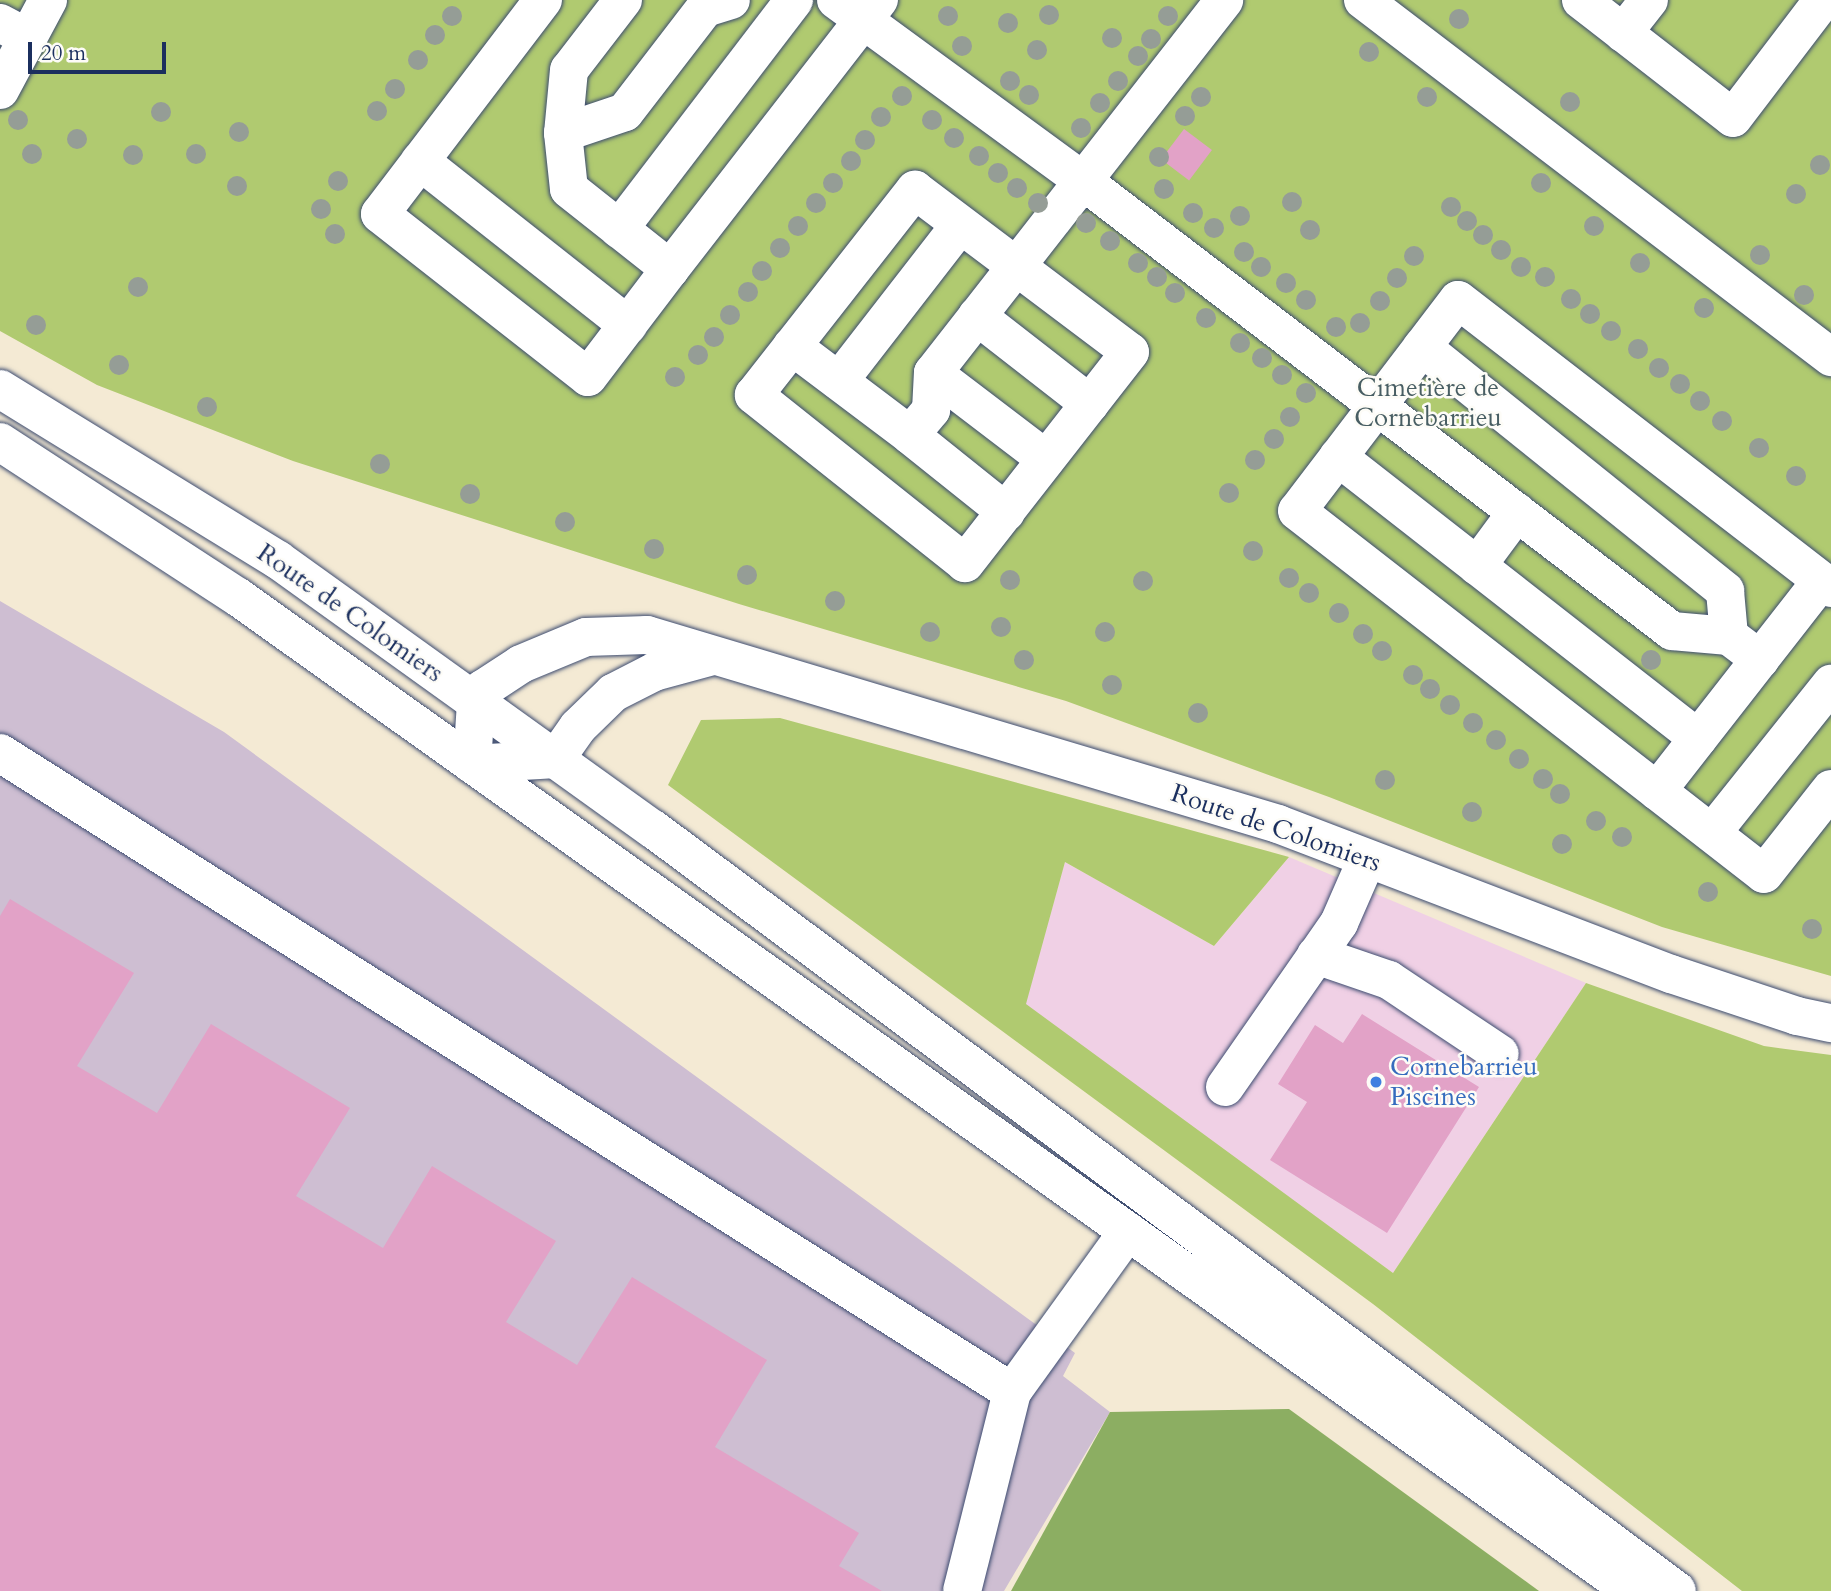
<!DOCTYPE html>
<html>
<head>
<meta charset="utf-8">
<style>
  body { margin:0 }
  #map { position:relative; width:1831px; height:1591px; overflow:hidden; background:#f4ead4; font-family:Cardo,serif }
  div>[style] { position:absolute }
  .built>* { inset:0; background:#f0d0e5 }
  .industrial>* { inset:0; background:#cebed2 }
  .green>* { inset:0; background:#b0ca70 }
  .forest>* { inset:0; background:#8cae62 }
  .building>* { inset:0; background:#e2a2c7; transform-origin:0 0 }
  .roads { filter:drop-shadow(0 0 2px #3c4b70) drop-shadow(0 0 2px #3c4b70) }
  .minor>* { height:38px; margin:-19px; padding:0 19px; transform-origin:19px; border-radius:19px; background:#fff }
  .major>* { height:38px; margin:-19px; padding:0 19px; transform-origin:19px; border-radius:19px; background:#fff }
  .trees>* { width:20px; height:20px; margin:-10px; border-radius:50%; background:#959d96 }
  .dots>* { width:19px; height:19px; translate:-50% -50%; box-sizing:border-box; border:4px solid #fdfcf7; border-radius:50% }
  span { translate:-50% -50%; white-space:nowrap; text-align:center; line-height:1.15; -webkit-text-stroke:5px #fdfcf7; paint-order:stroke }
  .park-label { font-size:26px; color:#485e63 }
  .street-label { font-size:26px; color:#1b2f5e }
  .shop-label { font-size:26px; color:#366cbe }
  .left { translate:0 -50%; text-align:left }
  .scale { position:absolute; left:28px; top:42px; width:138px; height:32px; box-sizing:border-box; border:4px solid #1b2f5e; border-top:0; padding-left:9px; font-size:21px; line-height:24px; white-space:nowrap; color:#1b2f5e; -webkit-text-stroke:5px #fdfcf7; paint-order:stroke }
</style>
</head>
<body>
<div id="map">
  <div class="built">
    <i style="clip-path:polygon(1289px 857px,1586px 983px,1393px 1273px,1025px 1005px,1065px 862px,1214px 946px)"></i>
  </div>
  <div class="industrial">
    <i style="clip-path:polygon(0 601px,224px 732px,1075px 1353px,1063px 1376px,1110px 1412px,1004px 1591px,0 1591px)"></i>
  </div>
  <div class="green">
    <i style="clip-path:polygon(0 0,1831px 0,1831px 976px,1662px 927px,1329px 797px,1066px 701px,739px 604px,293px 461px,97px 385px,0 331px)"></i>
    <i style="clip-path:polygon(780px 718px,1289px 857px,1214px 946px,1065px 862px,1026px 1004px,1393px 1273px,1586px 983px,1764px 1046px,1831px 1055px,1831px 1591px,1742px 1591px,1373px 1304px,668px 785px,701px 720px)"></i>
  </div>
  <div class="forest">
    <i style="clip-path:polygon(1289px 1409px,1539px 1591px,1011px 1591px,1110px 1412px)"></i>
  </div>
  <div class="building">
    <i style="left:1184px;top:129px;width:35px;height:38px;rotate:37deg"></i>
    <i style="clip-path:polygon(10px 899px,134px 973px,77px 1066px,157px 1113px,211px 1024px,350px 1108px,296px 1196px,383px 1248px,432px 1166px,556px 1241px,506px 1322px,577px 1365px,632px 1277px,767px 1360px,715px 1447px,859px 1533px,839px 1566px,882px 1591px,0 1591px,0 916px)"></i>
    <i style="clip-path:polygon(1362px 1014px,1479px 1087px,1387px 1233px,1270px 1160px,1307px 1102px,1278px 1084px,1315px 1025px,1343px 1043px)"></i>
  </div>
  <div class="roads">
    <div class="minor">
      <i style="left:543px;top:0;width:269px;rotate:127.3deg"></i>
      <i style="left:380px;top:214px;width:264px;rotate:38.1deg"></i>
      <i style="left:588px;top:377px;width:136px;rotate:-52.8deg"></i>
      <i style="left:623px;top:0;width:88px;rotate:127.6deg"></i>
      <i style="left:569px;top:70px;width:63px;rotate:95.4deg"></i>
      <i style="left:563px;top:133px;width:56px;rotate:83.9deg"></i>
      <i style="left:569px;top:189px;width:129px;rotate:38.4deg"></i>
      <i style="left:670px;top:269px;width:341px;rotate:-52.2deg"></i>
      <i style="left:836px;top:0;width:306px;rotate:36.2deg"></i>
      <i style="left:1083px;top:181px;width:741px;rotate:37.38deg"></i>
      <i style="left:1672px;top:631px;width:57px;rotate:5deg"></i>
      <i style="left:1729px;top:636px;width:39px;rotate:37deg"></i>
      <i style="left:1363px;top:0;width:589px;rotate:37.34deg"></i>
      <i style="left:1581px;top:0;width:192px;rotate:37.8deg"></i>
      <i style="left:1733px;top:118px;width:148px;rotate:-52.7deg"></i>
      <i style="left:0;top:23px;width:32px;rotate:28deg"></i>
      <i style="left:1623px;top:33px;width:42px;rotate:-51.8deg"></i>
      <i style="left:0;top:90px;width:102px;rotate:-61.9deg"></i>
      <i style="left:563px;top:133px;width:65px;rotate:-18.7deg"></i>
      <i style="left:625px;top:112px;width:131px;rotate:-52.4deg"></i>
      <i style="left:705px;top:8px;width:27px;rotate:-17deg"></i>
      <i style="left:420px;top:161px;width:265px;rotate:38.3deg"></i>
      <i style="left:915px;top:190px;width:269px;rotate:37deg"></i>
      <i style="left:1130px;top:352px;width:268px;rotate:128deg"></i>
      <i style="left:965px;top:563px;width:270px;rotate:-141.5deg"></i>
      <i style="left:754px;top:395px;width:261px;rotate:-51.9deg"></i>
      <i style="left:619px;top:229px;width:288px;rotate:-52.6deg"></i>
      <i style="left:977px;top:316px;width:143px;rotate:37.9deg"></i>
      <i style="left:792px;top:346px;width:148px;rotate:37deg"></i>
      <i style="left:1422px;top:347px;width:389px;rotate:38.8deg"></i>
      <i style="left:1725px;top:591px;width:45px;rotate:84.9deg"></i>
      <i style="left:933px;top:373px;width:142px;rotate:37.3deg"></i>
      <i style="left:839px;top:381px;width:197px;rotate:-52.2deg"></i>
      <i style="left:1338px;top:457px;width:457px;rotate:38deg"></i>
      <i style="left:1006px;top:512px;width:123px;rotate:-141.3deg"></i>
      <i style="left:910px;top:435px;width:33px;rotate:-50deg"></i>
      <i style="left:931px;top:410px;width:37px;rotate:-87deg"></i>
      <i style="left:933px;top:373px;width:473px;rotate:-52deg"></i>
      <i style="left:1477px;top:566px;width:67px;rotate:-53.5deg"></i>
      <i style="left:1831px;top:588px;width:471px;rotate:-142.3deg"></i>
      <i style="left:1458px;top:300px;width:265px;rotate:127.3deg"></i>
      <i style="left:1297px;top:511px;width:591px;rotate:37.86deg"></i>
      <i style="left:1764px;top:874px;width:108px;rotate:-51.8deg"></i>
      <i style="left:713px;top:656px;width:61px;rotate:164.8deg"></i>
      <i style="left:654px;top:672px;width:46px;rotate:152.9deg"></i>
      <i style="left:613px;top:693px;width:49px;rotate:135.8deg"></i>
      <i style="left:578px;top:727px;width:39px;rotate:125deg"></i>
      <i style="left:556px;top:759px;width:84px;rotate:176.6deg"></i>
      <i style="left:472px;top:764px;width:62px;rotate:-86.3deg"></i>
      <i style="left:476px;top:702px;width:15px;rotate:-62deg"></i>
      <i style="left:483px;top:689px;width:45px;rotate:-33.3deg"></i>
      <i style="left:521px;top:664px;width:70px;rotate:-22.6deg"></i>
      <i style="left:586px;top:637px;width:61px;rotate:-1.9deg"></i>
      <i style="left:647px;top:635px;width:659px;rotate:16.67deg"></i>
      <i style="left:1278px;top:824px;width:421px;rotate:20.9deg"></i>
      <i style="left:1671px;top:974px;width:133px;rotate:18.4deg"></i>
      <i style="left:1797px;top:1016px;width:35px;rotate:12deg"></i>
      <i style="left:0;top:753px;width:1197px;rotate:32.27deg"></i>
      <i style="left:1012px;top:1392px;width:205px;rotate:104.1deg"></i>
      <i style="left:1657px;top:791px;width:266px;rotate:-52deg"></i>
      <i style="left:1712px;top:833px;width:191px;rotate:-51.4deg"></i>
      <i style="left:1316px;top:955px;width:77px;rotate:18.9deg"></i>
      <i style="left:1389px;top:980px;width:133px;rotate:33.7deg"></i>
      <i style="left:1225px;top:1087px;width:200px;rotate:-55.2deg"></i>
      <i style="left:1339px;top:923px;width:70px;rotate:-66.4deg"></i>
      <i style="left:1012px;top:1392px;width:198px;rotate:-54.2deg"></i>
    </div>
    <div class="major">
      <i style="left:0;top:389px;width:326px;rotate:31.6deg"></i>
      <i style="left:278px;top:560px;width:462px;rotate:35.7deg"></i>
      <i style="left:653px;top:829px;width:1276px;rotate:36.65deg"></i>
      <i style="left:0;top:442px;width:284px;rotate:33.1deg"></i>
      <i style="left:238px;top:597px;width:1712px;rotate:35.49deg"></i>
    </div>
  </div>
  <div class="trees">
    <i style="left:1049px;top:15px"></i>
    <i style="left:452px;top:16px"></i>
    <i style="left:948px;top:16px"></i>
    <i style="left:1168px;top:16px"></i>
    <i style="left:1459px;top:19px"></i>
    <i style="left:1008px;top:23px"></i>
    <i style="left:435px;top:35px"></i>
    <i style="left:1112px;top:38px"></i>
    <i style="left:1151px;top:39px"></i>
    <i style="left:962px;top:46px"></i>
    <i style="left:1037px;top:50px"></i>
    <i style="left:1369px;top:52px"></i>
    <i style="left:1138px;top:56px"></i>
    <i style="left:418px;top:60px"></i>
    <i style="left:1010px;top:81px"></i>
    <i style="left:1118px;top:81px"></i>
    <i style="left:395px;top:89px"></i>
    <i style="left:1029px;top:95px"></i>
    <i style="left:902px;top:96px"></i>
    <i style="left:1201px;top:97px"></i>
    <i style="left:1427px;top:97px"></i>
    <i style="left:1570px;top:102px"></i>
    <i style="left:1100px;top:103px"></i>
    <i style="left:377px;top:111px"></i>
    <i style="left:161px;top:112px"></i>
    <i style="left:1185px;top:116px"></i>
    <i style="left:881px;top:117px"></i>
    <i style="left:18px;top:120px"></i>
    <i style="left:932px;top:120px"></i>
    <i style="left:1081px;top:128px"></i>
    <i style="left:239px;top:132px"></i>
    <i style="left:954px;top:138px"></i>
    <i style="left:77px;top:139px"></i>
    <i style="left:865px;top:140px"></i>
    <i style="left:32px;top:154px"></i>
    <i style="left:196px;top:154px"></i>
    <i style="left:133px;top:155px"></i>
    <i style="left:979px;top:156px"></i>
    <i style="left:1159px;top:157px"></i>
    <i style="left:851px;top:161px"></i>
    <i style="left:1820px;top:165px"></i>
    <i style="left:998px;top:173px"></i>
    <i style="left:338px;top:181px"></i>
    <i style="left:833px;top:183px"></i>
    <i style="left:1541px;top:183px"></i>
    <i style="left:237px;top:186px"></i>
    <i style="left:1017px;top:188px"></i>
    <i style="left:1164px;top:189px"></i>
    <i style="left:1796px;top:194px"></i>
    <i style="left:1292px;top:202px"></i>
    <i style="left:816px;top:203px"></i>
    <i style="left:1038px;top:203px"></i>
    <i style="left:1451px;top:207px"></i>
    <i style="left:321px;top:209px"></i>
    <i style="left:1193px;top:213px"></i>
    <i style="left:1240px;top:216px"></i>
    <i style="left:1467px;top:221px"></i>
    <i style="left:1086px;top:223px"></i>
    <i style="left:798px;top:226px"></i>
    <i style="left:1594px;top:226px"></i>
    <i style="left:1214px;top:228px"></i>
    <i style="left:1310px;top:230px"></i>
    <i style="left:335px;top:234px"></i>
    <i style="left:1483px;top:235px"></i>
    <i style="left:1110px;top:241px"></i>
    <i style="left:780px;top:248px"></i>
    <i style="left:1501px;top:250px"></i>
    <i style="left:1244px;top:252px"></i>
    <i style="left:1760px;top:255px"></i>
    <i style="left:1414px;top:256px"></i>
    <i style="left:1138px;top:263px"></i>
    <i style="left:1640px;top:263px"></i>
    <i style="left:1261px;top:267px"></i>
    <i style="left:1521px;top:267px"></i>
    <i style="left:762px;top:271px"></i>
    <i style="left:1157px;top:277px"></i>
    <i style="left:1545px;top:277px"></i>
    <i style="left:1397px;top:278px"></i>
    <i style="left:1286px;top:283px"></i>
    <i style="left:138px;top:287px"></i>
    <i style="left:748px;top:292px"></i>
    <i style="left:1175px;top:293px"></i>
    <i style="left:1804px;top:295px"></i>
    <i style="left:1571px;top:299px"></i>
    <i style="left:1306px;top:300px"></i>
    <i style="left:1380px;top:301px"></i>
    <i style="left:1704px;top:308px"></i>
    <i style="left:1590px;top:314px"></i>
    <i style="left:730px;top:315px"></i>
    <i style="left:1206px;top:318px"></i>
    <i style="left:1360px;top:323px"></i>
    <i style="left:36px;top:325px"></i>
    <i style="left:1336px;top:327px"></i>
    <i style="left:1611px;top:331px"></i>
    <i style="left:714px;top:337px"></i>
    <i style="left:1240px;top:343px"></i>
    <i style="left:1638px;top:349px"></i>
    <i style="left:698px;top:355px"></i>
    <i style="left:1262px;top:358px"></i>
    <i style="left:119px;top:365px"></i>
    <i style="left:1659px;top:368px"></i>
    <i style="left:1282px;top:375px"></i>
    <i style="left:675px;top:377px"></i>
    <i style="left:1680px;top:384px"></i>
    <i style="left:1306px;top:393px"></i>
    <i style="left:1700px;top:401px"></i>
    <i style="left:207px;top:407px"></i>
    <i style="left:1290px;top:417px"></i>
    <i style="left:1722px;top:421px"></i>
    <i style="left:1274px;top:439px"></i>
    <i style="left:1759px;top:448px"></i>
    <i style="left:1255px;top:460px"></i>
    <i style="left:380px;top:464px"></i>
    <i style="left:1796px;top:476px"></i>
    <i style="left:1229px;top:493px"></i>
    <i style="left:470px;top:494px"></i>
    <i style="left:565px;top:522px"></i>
    <i style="left:654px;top:549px"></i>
    <i style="left:1253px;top:551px"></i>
    <i style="left:747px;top:575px"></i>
    <i style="left:1289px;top:578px"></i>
    <i style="left:1010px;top:580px"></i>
    <i style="left:1143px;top:581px"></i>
    <i style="left:1309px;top:593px"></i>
    <i style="left:835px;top:601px"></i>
    <i style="left:1339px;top:613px"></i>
    <i style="left:1001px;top:627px"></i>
    <i style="left:930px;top:632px"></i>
    <i style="left:1105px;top:632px"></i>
    <i style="left:1363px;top:634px"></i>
    <i style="left:1382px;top:651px"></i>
    <i style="left:1024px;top:660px"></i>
    <i style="left:1651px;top:660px"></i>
    <i style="left:1413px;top:675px"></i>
    <i style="left:1112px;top:685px"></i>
    <i style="left:1430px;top:689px"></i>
    <i style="left:1450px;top:705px"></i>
    <i style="left:1198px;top:713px"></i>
    <i style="left:1473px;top:723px"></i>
    <i style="left:1496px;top:740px"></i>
    <i style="left:1519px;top:759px"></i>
    <i style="left:1543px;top:779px"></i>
    <i style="left:1385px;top:780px"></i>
    <i style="left:1560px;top:794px"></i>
    <i style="left:1472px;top:812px"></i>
    <i style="left:1596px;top:821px"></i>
    <i style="left:1622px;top:837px"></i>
    <i style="left:1562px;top:844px"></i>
    <i style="left:1708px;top:892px"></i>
    <i style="left:1812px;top:929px"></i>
  </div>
  <div class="dots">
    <i style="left:1376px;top:1082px;background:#3f7fe0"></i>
  </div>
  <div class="park-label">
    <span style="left:1428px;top:403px">Cimetière de<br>Cornebarrieu</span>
  </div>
  <div class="street-label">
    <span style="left:350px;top:613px;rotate:35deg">Route de Colomiers</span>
    <span style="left:1276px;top:828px;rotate:19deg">Route de Colomiers</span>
  </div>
  <div class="shop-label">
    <span class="left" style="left:1390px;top:1082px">Cornebarrieu<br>Piscines</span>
  </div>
  <div class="scale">20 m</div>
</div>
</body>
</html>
